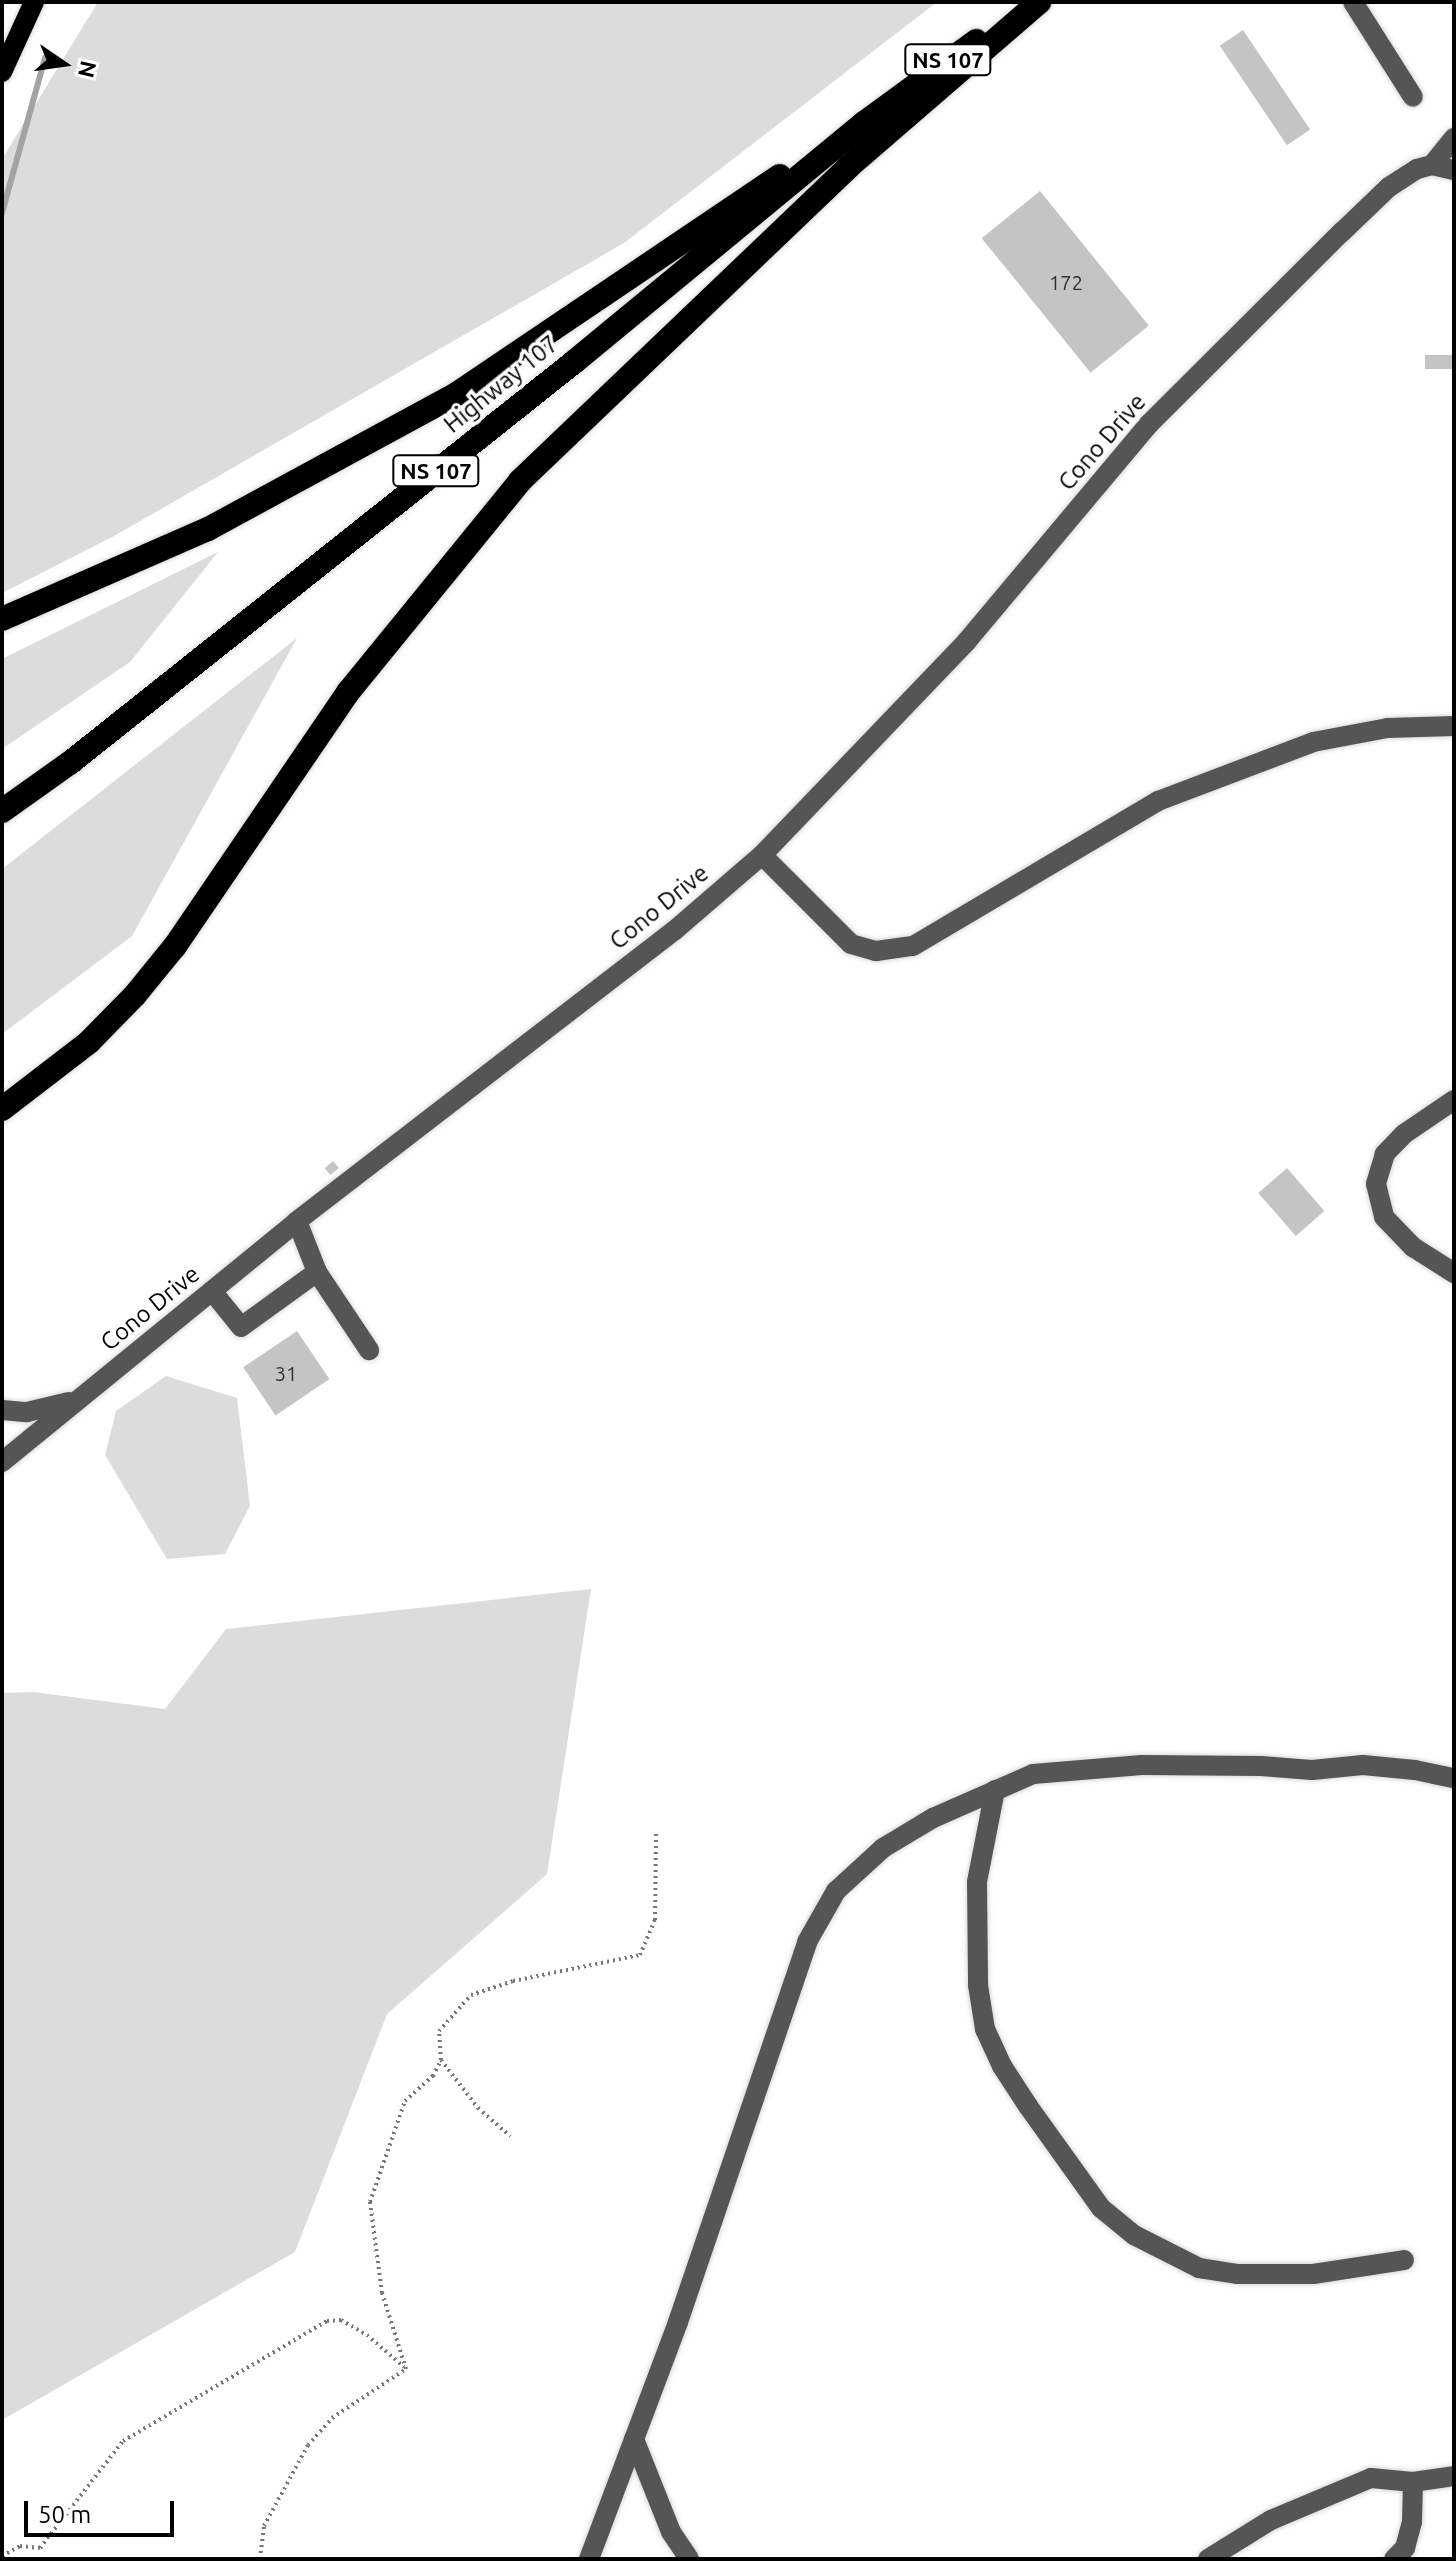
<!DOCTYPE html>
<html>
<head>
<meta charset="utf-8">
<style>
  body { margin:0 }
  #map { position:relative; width:1456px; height:2561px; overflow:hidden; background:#fff; font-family:Ubuntu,sans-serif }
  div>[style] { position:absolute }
  .green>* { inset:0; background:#dcdcdc }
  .stream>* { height:6px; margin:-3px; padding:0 3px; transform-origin:3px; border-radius:3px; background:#a3a3a3 }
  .building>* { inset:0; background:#c4c4c4; transform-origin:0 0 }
  .path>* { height:4px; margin-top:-2px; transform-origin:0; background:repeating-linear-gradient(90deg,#777 0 2px,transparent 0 6px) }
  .roads { filter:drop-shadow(0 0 2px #dbdbdb) drop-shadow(0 0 2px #dbdbdb) }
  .minor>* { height:20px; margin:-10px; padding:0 10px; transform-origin:10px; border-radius:10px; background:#555 }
  .major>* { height:20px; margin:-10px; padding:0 10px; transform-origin:10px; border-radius:10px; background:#000 }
  .highway>* { height:24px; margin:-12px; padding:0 12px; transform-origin:12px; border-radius:12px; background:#000 }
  span { translate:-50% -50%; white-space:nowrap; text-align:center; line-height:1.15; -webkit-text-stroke:7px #fff; paint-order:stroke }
  .number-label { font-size:20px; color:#313131 }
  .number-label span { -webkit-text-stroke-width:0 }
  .shield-label span { padding:2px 6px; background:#fff; border:2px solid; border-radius:6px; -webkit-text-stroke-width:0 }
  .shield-label { font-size:22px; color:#000; font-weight:700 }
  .street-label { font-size:24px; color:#000 }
  .frame { position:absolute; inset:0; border:4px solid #000; pointer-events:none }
  .north { position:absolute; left:24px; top:24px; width:80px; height:80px; -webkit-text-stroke:6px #fff; paint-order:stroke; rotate:103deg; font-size:22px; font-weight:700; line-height:32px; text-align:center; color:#000 }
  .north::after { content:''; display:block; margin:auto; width:28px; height:36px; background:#000; clip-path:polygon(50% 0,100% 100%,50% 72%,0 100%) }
  .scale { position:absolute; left:24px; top:2501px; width:150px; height:36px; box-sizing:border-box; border:4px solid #000; border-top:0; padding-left:10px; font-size:24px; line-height:28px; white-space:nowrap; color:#000; -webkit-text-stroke:6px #fff; paint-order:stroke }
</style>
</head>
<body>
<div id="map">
  <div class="green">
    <i style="clip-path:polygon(98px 2px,937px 2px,624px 243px,114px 536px,2px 593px,2px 159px)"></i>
    <i style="clip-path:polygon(218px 552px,130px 662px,2px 749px,2px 659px)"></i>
    <i style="clip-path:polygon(297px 638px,132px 936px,2px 1034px,2px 869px)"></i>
    <i style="clip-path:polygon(166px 1376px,237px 1398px,250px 1506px,225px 1554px,167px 1559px,105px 1455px,116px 1411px)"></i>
    <i style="clip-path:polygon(591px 1589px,547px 1874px,387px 2014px,295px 2252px,2px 2420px,2px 1693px,33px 1692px,165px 1709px,226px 1629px)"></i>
  </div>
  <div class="stream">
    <i style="left:2px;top:213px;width:161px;rotate:-74.5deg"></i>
  </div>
  <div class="building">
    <i style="left:1243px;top:30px;width:120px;height:28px;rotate:56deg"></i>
    <i style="left:1040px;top:191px;width:173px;height:75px;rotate:51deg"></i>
    <i style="left:1454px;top:355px;width:14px;height:29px;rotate:90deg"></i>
    <i style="left:333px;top:1161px;width:9px;height:11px;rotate:49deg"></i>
    <i style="left:1287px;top:1168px;width:57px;height:38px;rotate:49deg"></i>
    <i style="left:297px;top:1331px;width:58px;height:65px;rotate:56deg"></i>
  </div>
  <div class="path">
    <i style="left:441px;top:2060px;width:61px;rotate:52.4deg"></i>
    <i style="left:478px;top:2108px;width:43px;rotate:41.2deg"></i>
    <i style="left:2px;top:2556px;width:21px;rotate:-29deg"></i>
    <i style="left:20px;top:2546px;width:20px;rotate:6deg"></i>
    <i style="left:40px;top:2548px;width:135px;rotate:-52.2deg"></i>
    <i style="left:123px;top:2441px;width:237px;rotate:-30.5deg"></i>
    <i style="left:327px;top:2321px;width:14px;rotate:-4deg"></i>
    <i style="left:341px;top:2320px;width:30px;rotate:30deg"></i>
    <i style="left:367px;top:2335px;width:49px;rotate:40.9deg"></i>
    <i style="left:260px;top:2559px;width:33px;rotate:-83deg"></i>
    <i style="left:264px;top:2526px;width:92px;rotate:-61.5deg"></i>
    <i style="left:308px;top:2445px;width:36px;rotate:-48deg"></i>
    <i style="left:332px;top:2418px;width:89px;rotate:-33.5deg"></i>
    <i style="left:406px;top:2369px;width:80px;rotate:-107.5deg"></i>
    <i style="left:382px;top:2293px;width:92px;rotate:-97.5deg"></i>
    <i style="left:370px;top:2202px;width:107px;rotate:-70.9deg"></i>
    <i style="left:405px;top:2101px;width:38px;rotate:-42deg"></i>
    <i style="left:433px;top:2076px;width:18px;rotate:-63deg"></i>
    <i style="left:441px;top:2060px;width:29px;rotate:-94deg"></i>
    <i style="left:439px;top:2031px;width:48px;rotate:-48.4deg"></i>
    <i style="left:471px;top:1995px;width:44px;rotate:-18.4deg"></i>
    <i style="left:513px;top:1981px;width:130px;rotate:-11.6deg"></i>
    <i style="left:640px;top:1955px;width:38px;rotate:-67deg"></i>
    <i style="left:655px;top:1920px;width:86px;rotate:-89.3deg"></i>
  </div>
  <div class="roads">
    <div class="minor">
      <i style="left:1353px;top:2px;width:112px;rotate:57.7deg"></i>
      <i style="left:1432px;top:165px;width:35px;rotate:-51deg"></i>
      <i style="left:762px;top:855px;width:126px;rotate:45deg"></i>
      <i style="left:851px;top:944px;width:26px;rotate:16deg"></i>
      <i style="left:876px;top:951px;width:37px;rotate:-8deg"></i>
      <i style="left:913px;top:946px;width:285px;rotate:-30.6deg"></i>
      <i style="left:1158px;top:801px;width:166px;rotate:-20.8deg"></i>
      <i style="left:1313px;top:742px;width:76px;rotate:-10.6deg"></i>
      <i style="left:1388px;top:728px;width:66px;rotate:-1.7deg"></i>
      <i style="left:1454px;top:1100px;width:60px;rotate:145.8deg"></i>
      <i style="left:1404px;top:1134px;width:28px;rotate:134deg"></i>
      <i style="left:1385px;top:1154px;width:31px;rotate:107deg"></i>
      <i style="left:1376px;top:1184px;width:34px;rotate:76deg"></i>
      <i style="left:1384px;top:1217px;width:42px;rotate:46deg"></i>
      <i style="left:1413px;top:1247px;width:49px;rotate:32.4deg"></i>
      <i style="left:297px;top:1221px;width:55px;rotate:68.6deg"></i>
      <i style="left:317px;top:1272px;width:94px;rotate:56.3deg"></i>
      <i style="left:212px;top:1291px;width:46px;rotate:51.1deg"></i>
      <i style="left:241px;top:1327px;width:94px;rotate:-35.9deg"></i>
      <i style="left:2px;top:1410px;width:25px;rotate:5deg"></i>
      <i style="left:27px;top:1412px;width:43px;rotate:-13.4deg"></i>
      <i style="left:2px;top:1462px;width:381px;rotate:-39.2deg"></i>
      <i style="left:297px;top:1221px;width:477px;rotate:-37.6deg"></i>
      <i style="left:675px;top:930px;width:115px;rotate:-40.8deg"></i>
      <i style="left:762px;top:855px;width:296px;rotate:-46.2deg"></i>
      <i style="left:967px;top:641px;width:283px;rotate:-50deg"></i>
      <i style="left:1149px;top:424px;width:272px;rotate:-44.9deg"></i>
      <i style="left:1342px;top:232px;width:65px;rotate:-43.8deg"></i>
      <i style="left:1389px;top:187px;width:33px;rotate:-33deg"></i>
      <i style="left:1417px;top:169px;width:16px;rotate:-15deg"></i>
      <i style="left:1432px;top:165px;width:23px;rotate:13deg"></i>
      <i style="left:995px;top:1790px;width:94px;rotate:101.1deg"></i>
      <i style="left:977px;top:1882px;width:103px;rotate:89.4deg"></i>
      <i style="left:978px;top:1985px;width:45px;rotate:81deg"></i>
      <i style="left:985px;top:2029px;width:41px;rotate:65.3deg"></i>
      <i style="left:1002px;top:2066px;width:48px;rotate:57deg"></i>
      <i style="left:1028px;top:2106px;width:125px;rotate:54.4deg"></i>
      <i style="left:1101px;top:2208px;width:43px;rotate:39.3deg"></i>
      <i style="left:1134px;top:2235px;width:73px;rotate:26.9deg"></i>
      <i style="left:1199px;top:2268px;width:38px;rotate:9deg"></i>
      <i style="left:1237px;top:2274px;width:76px"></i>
      <i style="left:1313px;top:2274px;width:92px;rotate:-8.7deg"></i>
      <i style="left:634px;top:2439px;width:100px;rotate:68.3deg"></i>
      <i style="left:671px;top:2532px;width:32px;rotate:56deg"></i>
      <i style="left:589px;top:2559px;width:253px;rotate:-69.4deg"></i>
      <i style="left:678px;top:2322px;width:401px;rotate:-71.2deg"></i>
      <i style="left:807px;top:1942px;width:59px;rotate:-60.4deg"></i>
      <i style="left:836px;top:1891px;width:64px;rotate:-42.5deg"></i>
      <i style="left:883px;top:1848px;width:58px;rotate:-31deg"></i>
      <i style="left:933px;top:1818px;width:109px;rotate:-23.7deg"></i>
      <i style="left:1033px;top:1774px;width:109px;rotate:-4.7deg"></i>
      <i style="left:1142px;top:1765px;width:119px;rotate:0.5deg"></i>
      <i style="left:1261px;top:1766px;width:51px;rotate:4.5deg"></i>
      <i style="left:1312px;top:1770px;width:51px;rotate:-5.6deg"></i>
      <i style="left:1363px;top:1765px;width:52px;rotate:5.5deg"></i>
      <i style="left:1415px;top:1770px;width:40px;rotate:12deg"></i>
      <i style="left:1208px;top:2559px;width:74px;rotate:-31.8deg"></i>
      <i style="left:1271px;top:2520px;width:108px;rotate:-22.8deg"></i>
      <i style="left:1371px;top:2478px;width:42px;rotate:5.4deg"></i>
      <i style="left:1413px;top:2482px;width:41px;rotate:-8.3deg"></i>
      <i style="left:1394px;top:2559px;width:16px;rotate:-45deg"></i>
      <i style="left:1405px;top:2548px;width:27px;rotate:-75deg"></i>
      <i style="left:1412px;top:2522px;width:40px;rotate:-88.6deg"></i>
    </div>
    <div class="major">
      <i style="left:2px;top:72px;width:77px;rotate:-65.4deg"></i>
    </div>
    <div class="highway">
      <i style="left:2px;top:619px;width:225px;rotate:-23.6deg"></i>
      <i style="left:208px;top:529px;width:285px;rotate:-28.5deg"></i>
      <i style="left:458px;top:393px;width:388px;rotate:-34deg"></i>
      <i style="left:2px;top:811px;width:85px;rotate:-35.4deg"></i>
      <i style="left:71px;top:762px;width:643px;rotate:-38.49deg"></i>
      <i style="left:574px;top:362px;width:376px;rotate:-39.5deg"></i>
      <i style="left:864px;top:123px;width:139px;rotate:-36.2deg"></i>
      <i style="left:2px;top:1109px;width:110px;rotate:-37.6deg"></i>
      <i style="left:89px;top:1042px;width:66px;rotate:-45.6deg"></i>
      <i style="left:135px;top:995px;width:63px;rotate:-50.8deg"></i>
      <i style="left:175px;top:946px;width:309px;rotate:-55.7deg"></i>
      <i style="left:349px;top:691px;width:271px;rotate:-50.8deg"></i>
      <i style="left:520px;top:481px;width:453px;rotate:-43.7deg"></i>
      <i style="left:847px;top:168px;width:254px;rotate:-40.8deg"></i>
    </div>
  </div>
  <div class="number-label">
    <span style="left:1066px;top:282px">172</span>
    <span style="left:286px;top:1373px">31</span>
  </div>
  <div class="shield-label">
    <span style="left:948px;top:60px">NS 107</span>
    <span style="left:436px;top:471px">NS 107</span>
  </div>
  <div class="street-label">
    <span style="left:501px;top:384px;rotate:-39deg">Highway 107</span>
    <span style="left:1102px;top:442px;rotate:-49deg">Cono Drive</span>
    <span style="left:659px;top:907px;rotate:-39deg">Cono Drive</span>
    <span style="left:150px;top:1308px;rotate:-39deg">Cono Drive</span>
  </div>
  <div class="frame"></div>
  <div class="north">N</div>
  <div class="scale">50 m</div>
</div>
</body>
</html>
